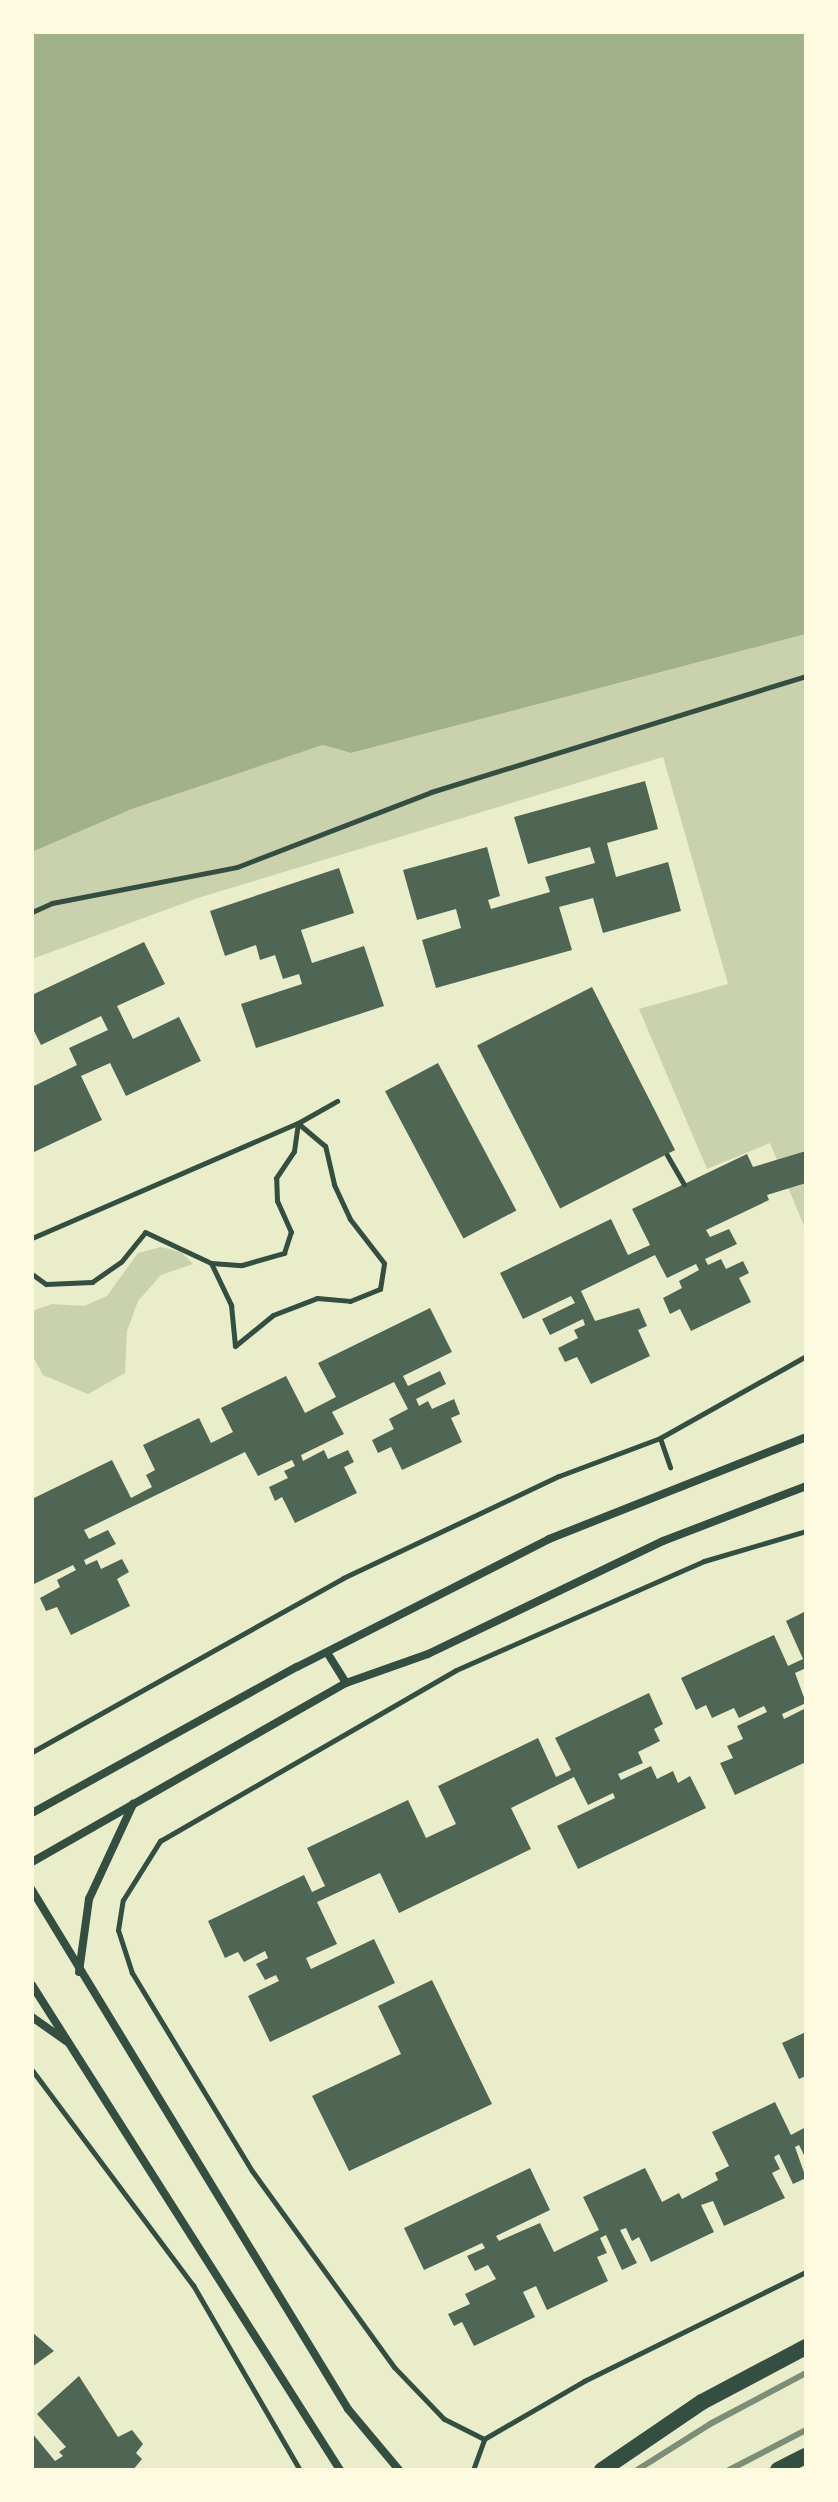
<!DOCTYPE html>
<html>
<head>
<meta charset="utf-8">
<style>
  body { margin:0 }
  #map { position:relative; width:838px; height:2502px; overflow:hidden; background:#e9edc9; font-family:"Fira Sans Condensed",sans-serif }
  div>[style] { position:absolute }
  .green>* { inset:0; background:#cad2ad }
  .water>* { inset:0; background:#a3b18a }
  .building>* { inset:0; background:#4f6655; transform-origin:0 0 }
  .path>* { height:5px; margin:-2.5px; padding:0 2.5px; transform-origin:2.5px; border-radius:2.5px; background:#344e41 }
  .minor>* { height:8px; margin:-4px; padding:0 4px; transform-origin:4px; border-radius:4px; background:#344e41 }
  .secondary>* { height:16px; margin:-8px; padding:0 8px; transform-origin:8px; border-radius:8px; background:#344e41 }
  .rail>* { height:6px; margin:-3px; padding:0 3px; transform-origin:3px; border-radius:3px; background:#7c8e77 }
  span { translate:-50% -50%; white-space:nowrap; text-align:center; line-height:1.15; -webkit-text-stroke:8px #fefae0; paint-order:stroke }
  .frame { position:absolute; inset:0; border:34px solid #fefae0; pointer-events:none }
</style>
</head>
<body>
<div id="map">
  <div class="green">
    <i style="clip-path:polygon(806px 634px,806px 1231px,770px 1143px,707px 1169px,639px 1009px,728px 984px,663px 757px,198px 898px,32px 959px,32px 852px,132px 809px,323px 745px,351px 753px)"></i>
    <i style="clip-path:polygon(161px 1247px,181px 1252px,193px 1264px,161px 1275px,138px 1301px,127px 1331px,125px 1373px,88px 1394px,43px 1375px,32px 1355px,32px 1311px,52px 1304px,84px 1306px,107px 1296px,138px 1253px)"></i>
  </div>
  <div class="water">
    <i style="clip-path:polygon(32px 32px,806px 32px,806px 634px,351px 753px,323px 745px,132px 809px,32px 852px)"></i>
  </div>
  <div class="building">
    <i style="clip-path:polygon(645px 781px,658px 829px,607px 843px,616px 877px,668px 862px,681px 911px,603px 933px,593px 898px,559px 907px,572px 950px,436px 988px,422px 940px,461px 928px,456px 909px,417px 920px,403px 870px,487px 847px,500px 896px,488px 900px,491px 909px,550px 892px,545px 877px,595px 863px,590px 847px,528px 864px,514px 817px)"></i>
    <i style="clip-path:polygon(339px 868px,354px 913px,301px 930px,312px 963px,364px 946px,384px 1006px,256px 1048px,241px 1004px,302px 984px,299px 974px,283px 979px,275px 955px,260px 960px,256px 945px,225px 956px,210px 911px)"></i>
    <i style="clip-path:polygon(144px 942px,165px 984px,117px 1006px,133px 1039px,179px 1017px,201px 1061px,126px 1096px,110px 1063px,81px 1076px,102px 1120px,32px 1153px,32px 1087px,77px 1065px,69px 1048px,108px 1030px,101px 1016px,41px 1045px,32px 1027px,32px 995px)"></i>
    <i style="left:592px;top:987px;width:183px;height:129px;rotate:63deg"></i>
    <i style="left:438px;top:1063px;width:167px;height:60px;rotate:62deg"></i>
    <i style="clip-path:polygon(806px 1151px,806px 1183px,767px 1195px,769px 1200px,706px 1230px,710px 1237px,729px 1229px,737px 1244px,705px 1259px,708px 1265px,721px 1259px,726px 1269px,743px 1261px,749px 1273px,739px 1278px,751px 1302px,691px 1331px,680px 1309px,670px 1314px,663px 1298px,682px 1288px,679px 1281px,699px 1270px,696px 1264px,667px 1278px,655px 1255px,581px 1291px,595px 1321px,639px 1308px,647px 1326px,638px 1330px,650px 1356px,591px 1384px,577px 1357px,565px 1362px,558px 1348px,578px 1338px,574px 1330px,585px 1325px,583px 1319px,550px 1335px,542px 1319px,575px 1303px,571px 1296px,523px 1319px,500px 1273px,611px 1219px,628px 1255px,650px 1245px,632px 1209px,747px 1154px,753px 1167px)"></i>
    <i style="clip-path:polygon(430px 1308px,452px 1352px,403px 1376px,408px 1386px,440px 1371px,446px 1384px,416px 1399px,419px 1406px,428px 1401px,432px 1409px,454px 1399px,460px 1414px,451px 1418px,462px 1442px,402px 1470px,391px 1447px,378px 1453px,372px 1440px,394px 1429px,389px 1419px,408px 1409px,394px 1382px,332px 1412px,344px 1434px,301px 1455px,303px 1461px,324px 1450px,328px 1459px,348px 1450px,354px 1462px,344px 1467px,357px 1493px,295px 1523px,282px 1497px,275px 1501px,269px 1487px,288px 1478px,284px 1471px,295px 1466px,292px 1460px,258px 1476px,245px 1452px,84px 1530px,89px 1539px,108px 1530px,116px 1544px,84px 1560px,86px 1565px,97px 1560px,101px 1569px,122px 1559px,129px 1572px,117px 1579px,130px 1606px,71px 1635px,57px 1607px,46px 1611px,40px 1598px,60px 1587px,57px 1580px,76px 1570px,73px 1565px,32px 1585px,32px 1499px,112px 1460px,131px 1498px,152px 1487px,146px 1475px,155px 1470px,143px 1445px,199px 1418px,211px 1443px,233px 1432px,221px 1408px,286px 1376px,305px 1413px,336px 1397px,318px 1363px)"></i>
    <i style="clip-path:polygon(806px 1611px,806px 1668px,795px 1673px,806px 1703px,782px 1714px,784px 1719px,806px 1708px,806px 1762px,735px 1795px,720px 1763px,733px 1758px,727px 1746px,743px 1739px,737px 1726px,767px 1712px,764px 1706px,739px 1718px,734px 1708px,712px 1718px,706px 1705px,696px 1710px,681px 1678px,774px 1635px,788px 1666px,803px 1659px,786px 1621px)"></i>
    <i style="clip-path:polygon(649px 1693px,663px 1724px,654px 1729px,660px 1741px,638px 1752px,643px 1763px,618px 1774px,621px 1780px,651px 1766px,657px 1779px,673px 1771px,678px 1783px,690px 1776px,706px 1808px,578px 1869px,557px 1826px,615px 1798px,613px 1793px,588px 1805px,574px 1777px,511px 1808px,531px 1849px,399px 1913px,380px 1873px,317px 1902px,337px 1944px,306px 1958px,311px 1969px,374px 1939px,395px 1983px,270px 2042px,248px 1996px,279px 1981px,276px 1975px,265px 1980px,256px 1964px,268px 1958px,265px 1951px,244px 1962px,238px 1952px,225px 1958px,208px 1921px,304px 1875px,312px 1892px,325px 1886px,307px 1848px,408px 1800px,426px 1838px,456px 1824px,438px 1786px,538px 1738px,556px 1777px,571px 1770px,555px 1738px)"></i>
    <i style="clip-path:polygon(432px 1980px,492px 2104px,349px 2171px,312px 2096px,401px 2054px,378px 2006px)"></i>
    <i style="clip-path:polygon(806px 2032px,806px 2076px,799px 2079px,782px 2043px)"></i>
    <i style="clip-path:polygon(775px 2102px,791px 2135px,806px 2127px,806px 2159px,799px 2145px,795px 2147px,806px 2178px,793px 2184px,779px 2154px,774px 2157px,780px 2169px,772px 2173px,785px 2198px,724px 2226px,713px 2201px,701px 2205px,714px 2232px,651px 2262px,639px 2237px,632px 2241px,626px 2228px,620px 2230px,637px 2263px,622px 2270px,606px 2235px,600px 2238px,607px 2253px,597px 2257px,608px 2281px,547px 2310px,536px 2286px,523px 2292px,535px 2317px,474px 2346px,462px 2322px,454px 2326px,448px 2314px,470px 2304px,465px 2294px,496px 2279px,488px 2265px,475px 2271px,467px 2256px,485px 2248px,482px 2243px,424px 2270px,404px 2228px,530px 2168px,550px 2210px,496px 2236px,499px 2241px,540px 2223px,554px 2252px,599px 2230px,583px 2197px,645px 2168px,662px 2202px,679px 2193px,682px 2199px,718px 2180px,715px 2173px,729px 2166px,712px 2132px)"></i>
    <i style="clip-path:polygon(32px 2332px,54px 2351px,32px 2367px)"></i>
    <i style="clip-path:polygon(79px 2376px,118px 2437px,132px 2430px,143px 2444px,136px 2453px,142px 2459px,133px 2470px,32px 2470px,32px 2433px,55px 2461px,63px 2456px,59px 2452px,66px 2447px,37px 2414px)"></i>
  </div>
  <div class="path">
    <i style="left:32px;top:912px;width:22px;rotate:-24deg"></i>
    <i style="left:52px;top:903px;width:188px;rotate:-11deg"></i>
    <i style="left:237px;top:867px;width:208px;rotate:-21.1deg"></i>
    <i style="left:431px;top:792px;width:393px;rotate:-17.2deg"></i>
    <i style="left:667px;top:1155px;width:34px;rotate:60deg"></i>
    <i style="left:32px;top:1238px;width:290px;rotate:-23.4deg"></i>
    <i style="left:298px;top:1123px;width:45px;rotate:-29.4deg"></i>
    <i style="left:211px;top:1263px;width:31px;rotate:4deg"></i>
    <i style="left:242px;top:1265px;width:44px;rotate:-15.9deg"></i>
    <i style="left:284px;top:1253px;width:22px;rotate:-72deg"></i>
    <i style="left:291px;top:1232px;width:34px;rotate:-114deg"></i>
    <i style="left:277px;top:1201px;width:23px;rotate:-92deg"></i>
    <i style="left:276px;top:1178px;width:32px;rotate:-56deg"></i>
    <i style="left:294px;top:1151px;width:27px;rotate:-82deg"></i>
    <i style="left:32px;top:1274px;width:17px;rotate:36deg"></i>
    <i style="left:46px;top:1284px;width:46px;rotate:-2.5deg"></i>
    <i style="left:92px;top:1282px;width:35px;rotate:-35deg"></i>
    <i style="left:121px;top:1262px;width:38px;rotate:-51deg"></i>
    <i style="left:145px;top:1232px;width:73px;rotate:25.2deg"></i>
    <i style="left:211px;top:1263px;width:47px;rotate:64.5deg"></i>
    <i style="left:231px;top:1305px;width:41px;rotate:84.4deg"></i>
    <i style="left:235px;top:1346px;width:49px;rotate:-39.2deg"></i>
    <i style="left:273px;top:1315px;width:47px;rotate:-21.1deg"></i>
    <i style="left:317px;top:1298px;width:33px;rotate:5deg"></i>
    <i style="left:350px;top:1301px;width:32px;rotate:-22deg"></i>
    <i style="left:380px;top:1289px;width:26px;rotate:-81deg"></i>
    <i style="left:384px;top:1263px;width:56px;rotate:-127.7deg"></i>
    <i style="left:350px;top:1219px;width:38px;rotate:-115deg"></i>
    <i style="left:334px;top:1184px;width:39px;rotate:-103deg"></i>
    <i style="left:325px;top:1146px;width:35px;rotate:-140deg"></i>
    <i style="left:660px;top:1438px;width:31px;rotate:71deg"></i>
    <i style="left:32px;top:1752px;width:356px;rotate:-29.2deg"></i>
    <i style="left:343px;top:1578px;width:239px;rotate:-25.3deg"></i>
    <i style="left:559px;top:1476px;width:108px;rotate:-20.6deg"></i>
    <i style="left:660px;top:1438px;width:167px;rotate:-29.3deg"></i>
    <i style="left:32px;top:2070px;width:269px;rotate:53.2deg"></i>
    <i style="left:193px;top:2285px;width:214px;rotate:60deg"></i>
    <i style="left:484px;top:2439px;width:45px;rotate:-153.4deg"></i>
    <i style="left:444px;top:2419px;width:72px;rotate:-133.9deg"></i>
    <i style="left:394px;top:2367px;width:242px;rotate:-125.9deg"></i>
    <i style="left:252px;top:2171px;width:232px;rotate:-121.2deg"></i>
    <i style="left:132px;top:1973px;width:45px;rotate:-108deg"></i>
    <i style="left:118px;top:1930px;width:30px;rotate:-81deg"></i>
    <i style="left:123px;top:1900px;width:70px;rotate:-57.9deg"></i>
    <i style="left:160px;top:1841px;width:342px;rotate:-30deg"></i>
    <i style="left:456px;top:1670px;width:271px;rotate:-23.7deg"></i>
    <i style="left:704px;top:1561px;width:106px;rotate:-16.4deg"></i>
    <i style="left:473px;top:2470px;width:33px;rotate:-70deg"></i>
    <i style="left:484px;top:2439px;width:116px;rotate:-30.1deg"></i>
    <i style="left:584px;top:2381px;width:247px;rotate:-26.2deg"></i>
  </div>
  <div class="minor">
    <i style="left:328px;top:1654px;width:34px;rotate:58deg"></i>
    <i style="left:32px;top:1813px;width:303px;rotate:-28.9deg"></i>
    <i style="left:297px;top:1667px;width:283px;rotate:-26.9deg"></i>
    <i style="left:549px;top:1539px;width:277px;rotate:-21.6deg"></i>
    <i style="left:32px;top:1862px;width:361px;rotate:-29.7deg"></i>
    <i style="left:346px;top:1683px;width:87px;rotate:-19.5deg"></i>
    <i style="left:428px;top:1654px;width:261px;rotate:-25.7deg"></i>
    <i style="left:663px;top:1541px;width:153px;rotate:-21deg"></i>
    <i style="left:32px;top:1890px;width:608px;rotate:58.66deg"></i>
    <i style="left:348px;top:2409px;width:80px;rotate:50.1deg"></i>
    <i style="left:79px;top:1972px;width:74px;rotate:-82.2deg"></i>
    <i style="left:89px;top:1899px;width:105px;rotate:-65.1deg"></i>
    <i style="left:32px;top:1985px;width:575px;rotate:57.58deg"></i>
    <i style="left:32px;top:2017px;width:42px;rotate:35.2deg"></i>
  </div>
  <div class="secondary">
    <i style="left:602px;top:2470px;width:121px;rotate:-34.2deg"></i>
    <i style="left:702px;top:2402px;width:118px;rotate:-27.9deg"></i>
    <i style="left:778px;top:2470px;width:31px;rotate:-27deg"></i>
  </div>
  <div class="rail">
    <i style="left:637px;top:2470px;width:86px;rotate:-32.2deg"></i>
    <i style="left:710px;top:2424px;width:109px;rotate:-28deg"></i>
    <i style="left:729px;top:2470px;width:87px;rotate:-27.5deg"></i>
  </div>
  <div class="frame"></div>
</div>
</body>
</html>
